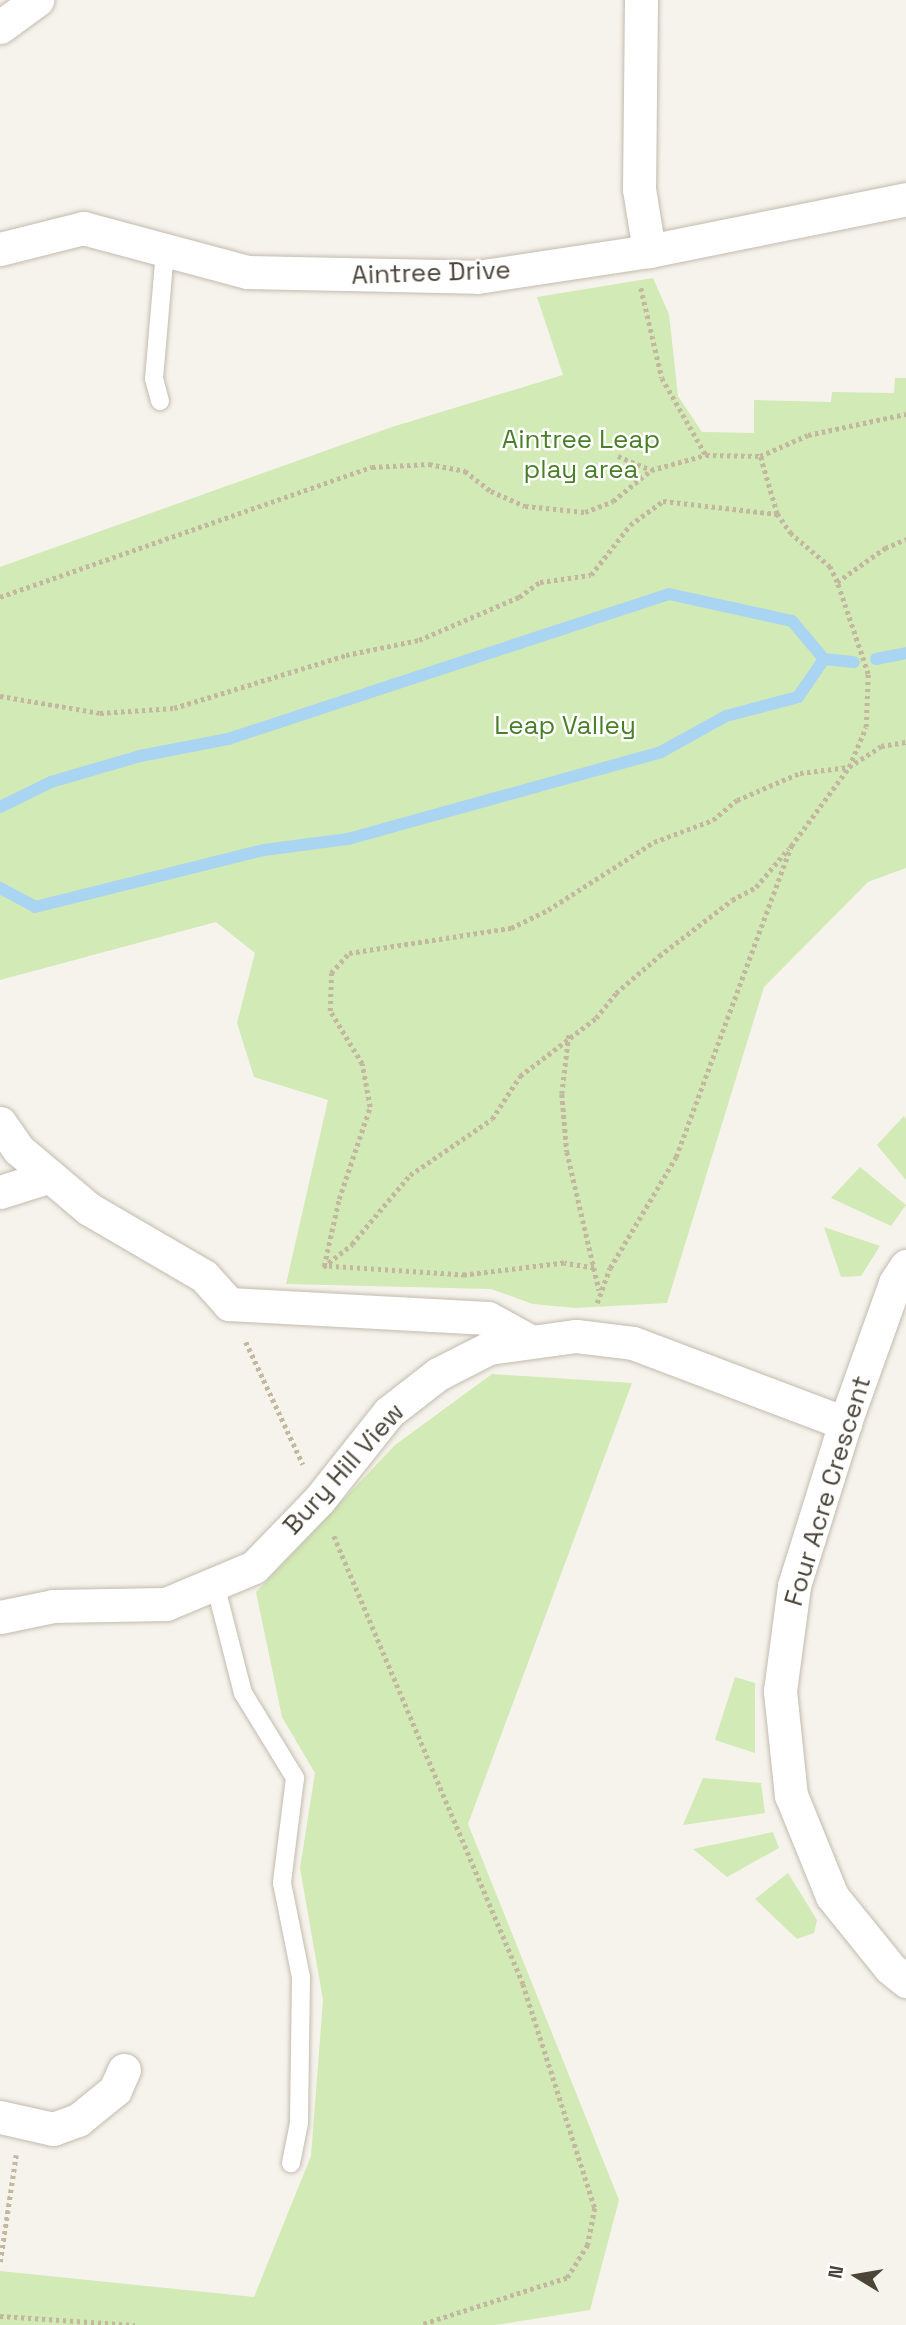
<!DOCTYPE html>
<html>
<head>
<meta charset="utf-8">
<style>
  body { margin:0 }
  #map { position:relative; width:906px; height:2325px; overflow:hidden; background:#f6f3ec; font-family:"Space Grotesk",sans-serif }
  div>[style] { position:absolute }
  .green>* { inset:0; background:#d2eab5 }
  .stream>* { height:12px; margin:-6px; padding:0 6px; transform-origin:6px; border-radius:6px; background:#a9d4f2 }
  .path>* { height:4.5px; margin-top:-2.25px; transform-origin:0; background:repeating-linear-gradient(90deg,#c4b79f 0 3.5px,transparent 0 7px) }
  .roads { filter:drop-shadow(0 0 2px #c2bbae) drop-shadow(0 0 2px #c2bbae) }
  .lane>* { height:18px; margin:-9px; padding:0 9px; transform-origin:9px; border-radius:9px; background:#fff }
  .street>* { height:33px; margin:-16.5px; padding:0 16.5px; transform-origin:16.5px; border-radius:16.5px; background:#fff }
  span { translate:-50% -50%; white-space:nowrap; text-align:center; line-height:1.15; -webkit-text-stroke:5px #fff; paint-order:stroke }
  .street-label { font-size:26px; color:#4b4439 }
  .park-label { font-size:26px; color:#4a7f2a }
  .north { position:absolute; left:822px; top:2241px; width:70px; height:70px; -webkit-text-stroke:5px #fff; paint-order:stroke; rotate:281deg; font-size:19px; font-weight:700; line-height:28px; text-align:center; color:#4b4439 }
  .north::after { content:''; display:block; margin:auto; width:24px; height:32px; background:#4b4439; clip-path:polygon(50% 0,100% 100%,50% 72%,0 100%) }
</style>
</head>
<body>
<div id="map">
  <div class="green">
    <i style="clip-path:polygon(653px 278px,669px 314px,678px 396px,702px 432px,754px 433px,754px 400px,831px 402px,832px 392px,894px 393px,895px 378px,906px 378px,906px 868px,868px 882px,764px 987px,667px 1303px,575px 1308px,533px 1304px,491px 1289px,286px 1284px,328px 1100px,254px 1077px,237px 1023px,255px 953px,216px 922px,0 980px,0 567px,392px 427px,563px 375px,537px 297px)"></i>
    <i style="clip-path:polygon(904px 1116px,906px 1119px,906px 1180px,877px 1145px)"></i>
    <i style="clip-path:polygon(860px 1167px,906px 1205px,891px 1226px,831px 1198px)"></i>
    <i style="clip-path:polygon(824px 1227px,880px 1246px,861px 1276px,841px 1277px)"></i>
    <i style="clip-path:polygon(492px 1374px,632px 1383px,468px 1824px,619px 2200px,590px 2310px,495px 2325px,0 2325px,0 2271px,254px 2297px,311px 2156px,323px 2000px,300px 1868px,315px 1773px,282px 1717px,256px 1592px,395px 1445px)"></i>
    <i style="clip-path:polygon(735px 1677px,755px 1683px,755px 1753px,715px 1740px)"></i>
    <i style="clip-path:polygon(703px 1778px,761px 1783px,765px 1813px,683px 1825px)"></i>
    <i style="clip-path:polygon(773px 1832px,779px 1848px,727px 1877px,693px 1849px)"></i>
    <i style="clip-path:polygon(788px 1873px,817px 1920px,814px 1933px,797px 1939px,755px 1899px)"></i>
  </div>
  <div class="stream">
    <i style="left:876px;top:659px;width:31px;rotate:-11deg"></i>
    <i style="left:0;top:807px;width:57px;rotate:-26.1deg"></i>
    <i style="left:51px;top:782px;width:93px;rotate:-16.3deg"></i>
    <i style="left:140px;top:756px;width:90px;rotate:-10.9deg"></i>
    <i style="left:228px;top:739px;width:464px;rotate:-18.2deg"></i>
    <i style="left:669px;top:594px;width:126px;rotate:12.4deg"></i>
    <i style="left:792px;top:621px;width:50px;rotate:49.9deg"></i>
    <i style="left:824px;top:659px;width:30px;rotate:6deg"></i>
    <i style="left:0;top:888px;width:40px;rotate:28deg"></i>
    <i style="left:35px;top:907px;width:236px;rotate:-14deg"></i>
    <i style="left:264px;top:850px;width:85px;rotate:-7.5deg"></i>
    <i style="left:348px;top:839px;width:325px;rotate:-15.5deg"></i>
    <i style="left:661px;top:752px;width:74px;rotate:-29deg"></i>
    <i style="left:726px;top:716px;width:74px;rotate:-14.8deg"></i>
    <i style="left:798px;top:697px;width:46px;rotate:-55.6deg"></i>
  </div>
  <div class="path">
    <i style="left:641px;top:288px;width:92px;rotate:76.9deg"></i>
    <i style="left:662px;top:378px;width:89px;rotate:60.3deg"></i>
    <i style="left:618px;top:456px;width:36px;rotate:23deg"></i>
    <i style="left:837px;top:582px;width:59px;rotate:-35.3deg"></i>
    <i style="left:885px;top:548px;width:23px;rotate:-23deg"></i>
    <i style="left:0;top:597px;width:394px;rotate:-19.3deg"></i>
    <i style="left:372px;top:467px;width:57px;rotate:-3deg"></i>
    <i style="left:429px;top:464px;width:37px;rotate:11deg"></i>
    <i style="left:465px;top:471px;width:33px;rotate:38deg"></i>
    <i style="left:491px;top:491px;width:37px;rotate:24deg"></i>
    <i style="left:525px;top:506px;width:60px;rotate:5.7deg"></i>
    <i style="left:585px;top:512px;width:30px;rotate:-21deg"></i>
    <i style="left:613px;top:501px;width:49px;rotate:-39.2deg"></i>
    <i style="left:651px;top:470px;width:57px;rotate:-15.3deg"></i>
    <i style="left:706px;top:455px;width:54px;rotate:1.1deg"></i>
    <i style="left:760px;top:456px;width:52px;rotate:-23.6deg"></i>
    <i style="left:808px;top:435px;width:100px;rotate:-12.1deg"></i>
    <i style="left:0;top:696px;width:101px;rotate:9.6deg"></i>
    <i style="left:100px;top:713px;width:74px;rotate:-3.9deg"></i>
    <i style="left:174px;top:708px;width:180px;rotate:-17.1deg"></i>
    <i style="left:346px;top:655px;width:75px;rotate:-11.6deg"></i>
    <i style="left:419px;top:640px;width:109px;rotate:-23.3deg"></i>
    <i style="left:519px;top:597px;width:26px;rotate:-36deg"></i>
    <i style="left:540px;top:582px;width:51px;rotate:-7.8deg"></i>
    <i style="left:591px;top:575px;width:63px;rotate:-52deg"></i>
    <i style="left:630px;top:525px;width:41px;rotate:-36deg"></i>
    <i style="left:663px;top:501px;width:115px;rotate:6.5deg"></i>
    <i style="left:569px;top:1035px;width:59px;rotate:96.8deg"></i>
    <i style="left:562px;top:1094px;width:58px;rotate:85.1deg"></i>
    <i style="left:567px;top:1152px;width:142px;rotate:76.9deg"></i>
    <i style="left:323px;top:1267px;width:37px;rotate:-38deg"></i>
    <i style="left:352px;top:1244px;width:90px;rotate:-50deg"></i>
    <i style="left:410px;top:1175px;width:99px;rotate:-34.3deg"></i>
    <i style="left:492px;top:1119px;width:51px;rotate:-56.9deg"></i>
    <i style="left:520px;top:1076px;width:96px;rotate:-37.3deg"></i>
    <i style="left:596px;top:1018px;width:32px;rotate:-51deg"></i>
    <i style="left:616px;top:993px;width:57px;rotate:-40.7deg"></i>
    <i style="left:659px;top:956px;width:92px;rotate:-37.5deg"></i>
    <i style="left:732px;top:900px;width:27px;rotate:-28deg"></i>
    <i style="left:756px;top:887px;width:50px;rotate:-49.9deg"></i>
    <i style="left:594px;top:1268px;width:30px;rotate:-171deg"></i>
    <i style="left:564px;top:1263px;width:100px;rotate:173.1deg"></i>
    <i style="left:465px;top:1275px;width:141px;rotate:-176.3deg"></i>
    <i style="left:324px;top:1266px;width:69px;rotate:-77.4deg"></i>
    <i style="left:339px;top:1199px;width:97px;rotate:-71.4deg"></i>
    <i style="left:370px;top:1107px;width:44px;rotate:-100.5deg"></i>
    <i style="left:362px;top:1064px;width:62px;rotate:-121.1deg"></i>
    <i style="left:330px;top:1011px;width:38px;rotate:-88deg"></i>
    <i style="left:331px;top:973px;width:27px;rotate:-48deg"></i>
    <i style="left:349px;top:953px;width:164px;rotate:-8.8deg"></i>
    <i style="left:511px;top:928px;width:41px;rotate:-25.9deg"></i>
    <i style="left:548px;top:910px;width:126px;rotate:-32.7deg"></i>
    <i style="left:654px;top:842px;width:63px;rotate:-20.4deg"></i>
    <i style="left:713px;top:820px;width:31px;rotate:-40deg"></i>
    <i style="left:737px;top:800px;width:69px;rotate:-23.2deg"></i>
    <i style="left:800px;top:773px;width:49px;rotate:-7deg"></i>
    <i style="left:849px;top:767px;width:38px;rotate:-33deg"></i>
    <i style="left:881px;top:746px;width:25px;rotate:-9deg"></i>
    <i style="left:597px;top:1303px;width:37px;rotate:-70deg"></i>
    <i style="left:610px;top:1268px;width:129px;rotate:-59.3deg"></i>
    <i style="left:676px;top:1157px;width:332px;rotate:-69.7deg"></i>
    <i style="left:791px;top:846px;width:98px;rotate:-53.7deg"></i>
    <i style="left:849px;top:767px;width:43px;rotate:-67deg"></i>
    <i style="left:866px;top:727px;width:53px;rotate:-87.8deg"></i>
    <i style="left:868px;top:674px;width:97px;rotate:-108.6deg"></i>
    <i style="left:837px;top:582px;width:17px;rotate:-115deg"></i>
    <i style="left:830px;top:567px;width:51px;rotate:-139.8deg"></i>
    <i style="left:791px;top:534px;width:24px;rotate:-125deg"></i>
    <i style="left:777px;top:514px;width:60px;rotate:-106.3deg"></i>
    <i style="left:246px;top:1342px;width:135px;rotate:65deg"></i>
    <i style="left:334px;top:1536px;width:486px;rotate:67.1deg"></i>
    <i style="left:523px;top:1984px;width:235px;rotate:72.2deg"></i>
    <i style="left:595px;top:2208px;width:38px;rotate:101deg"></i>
    <i style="left:588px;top:2245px;width:39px;rotate:122deg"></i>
    <i style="left:567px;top:2278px;width:153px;rotate:162.2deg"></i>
    <i style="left:0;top:2262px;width:108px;rotate:-81.5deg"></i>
    <i style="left:0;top:2316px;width:135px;rotate:3.8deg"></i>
  </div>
  <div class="roads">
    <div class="lane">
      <i style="left:160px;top:401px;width:23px;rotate:-105deg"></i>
      <i style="left:154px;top:379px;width:128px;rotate:-85.1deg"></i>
      <i style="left:215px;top:1584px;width:113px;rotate:75.6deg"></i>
      <i style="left:243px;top:1693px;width:100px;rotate:58.5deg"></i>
      <i style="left:295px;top:1778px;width:106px;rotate:97.1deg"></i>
      <i style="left:282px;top:1883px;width:96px;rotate:78.6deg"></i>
      <i style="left:301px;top:1977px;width:146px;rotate:90.8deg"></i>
      <i style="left:299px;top:2123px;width:41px;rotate:101.3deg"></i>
    </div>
    <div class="street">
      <i style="left:641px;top:0;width:189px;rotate:90.6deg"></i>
      <i style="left:639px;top:189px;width:63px;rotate:80.8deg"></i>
      <i style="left:0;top:27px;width:46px;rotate:-36.1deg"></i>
      <i style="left:0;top:249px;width:86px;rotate:-14.2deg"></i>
      <i style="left:83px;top:228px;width:170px;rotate:15deg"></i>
      <i style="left:247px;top:272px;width:230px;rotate:1.2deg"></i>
      <i style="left:477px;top:277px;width:174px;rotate:-8.6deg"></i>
      <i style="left:649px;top:251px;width:262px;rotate:-11.4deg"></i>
      <i style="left:0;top:1123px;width:32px;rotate:55deg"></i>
      <i style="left:18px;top:1149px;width:93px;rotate:40.2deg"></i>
      <i style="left:89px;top:1209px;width:133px;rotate:30.2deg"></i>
      <i style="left:204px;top:1276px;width:38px;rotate:48deg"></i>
      <i style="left:229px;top:1304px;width:259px;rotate:3.1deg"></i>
      <i style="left:488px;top:1318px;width:46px;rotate:28.8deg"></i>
      <i style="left:0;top:1192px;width:52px;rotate:-17.7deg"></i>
      <i style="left:906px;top:1266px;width:20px;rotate:123deg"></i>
      <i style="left:895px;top:1283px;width:149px;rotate:109.7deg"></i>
      <i style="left:845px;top:1423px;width:171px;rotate:107.4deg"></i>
      <i style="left:794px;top:1586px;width:106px;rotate:97.6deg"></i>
      <i style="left:780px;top:1691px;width:105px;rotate:84deg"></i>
      <i style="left:791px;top:1795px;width:109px;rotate:67.9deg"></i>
      <i style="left:832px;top:1896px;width:92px;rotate:51.1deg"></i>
      <i style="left:890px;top:1968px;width:21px;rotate:39deg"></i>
      <i style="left:0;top:1617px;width:54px;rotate:-11.7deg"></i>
      <i style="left:53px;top:1606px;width:113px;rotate:-1deg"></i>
      <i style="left:166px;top:1604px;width:95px;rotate:-22.8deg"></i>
      <i style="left:254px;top:1567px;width:93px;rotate:-45.9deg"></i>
      <i style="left:319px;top:1500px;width:112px;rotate:-51.5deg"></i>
      <i style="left:389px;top:1412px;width:62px;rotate:-37.8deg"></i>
      <i style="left:438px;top:1374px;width:57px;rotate:-27deg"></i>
      <i style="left:489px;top:1348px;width:88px;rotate:-7.9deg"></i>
      <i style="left:576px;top:1336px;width:57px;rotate:7deg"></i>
      <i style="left:633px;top:1343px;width:227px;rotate:20.7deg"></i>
      <i style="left:0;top:2117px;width:54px;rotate:12.8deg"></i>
      <i style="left:53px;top:2129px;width:27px;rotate:-20deg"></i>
      <i style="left:78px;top:2120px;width:48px;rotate:-39deg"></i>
      <i style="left:115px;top:2090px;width:22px;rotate:-66deg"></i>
    </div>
  </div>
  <div class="street-label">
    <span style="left:431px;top:273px;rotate:-2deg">Aintree Drive</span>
    <span style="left:344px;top:1469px;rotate:-48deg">Bury Hill View</span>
    <span style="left:828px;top:1491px;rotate:-73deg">Four Acre Crescent</span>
  </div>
  <div class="park-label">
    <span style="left:581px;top:455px">Aintree Leap<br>play area</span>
    <span style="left:565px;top:726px">Leap Valley</span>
  </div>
  <div class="north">N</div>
</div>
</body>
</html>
